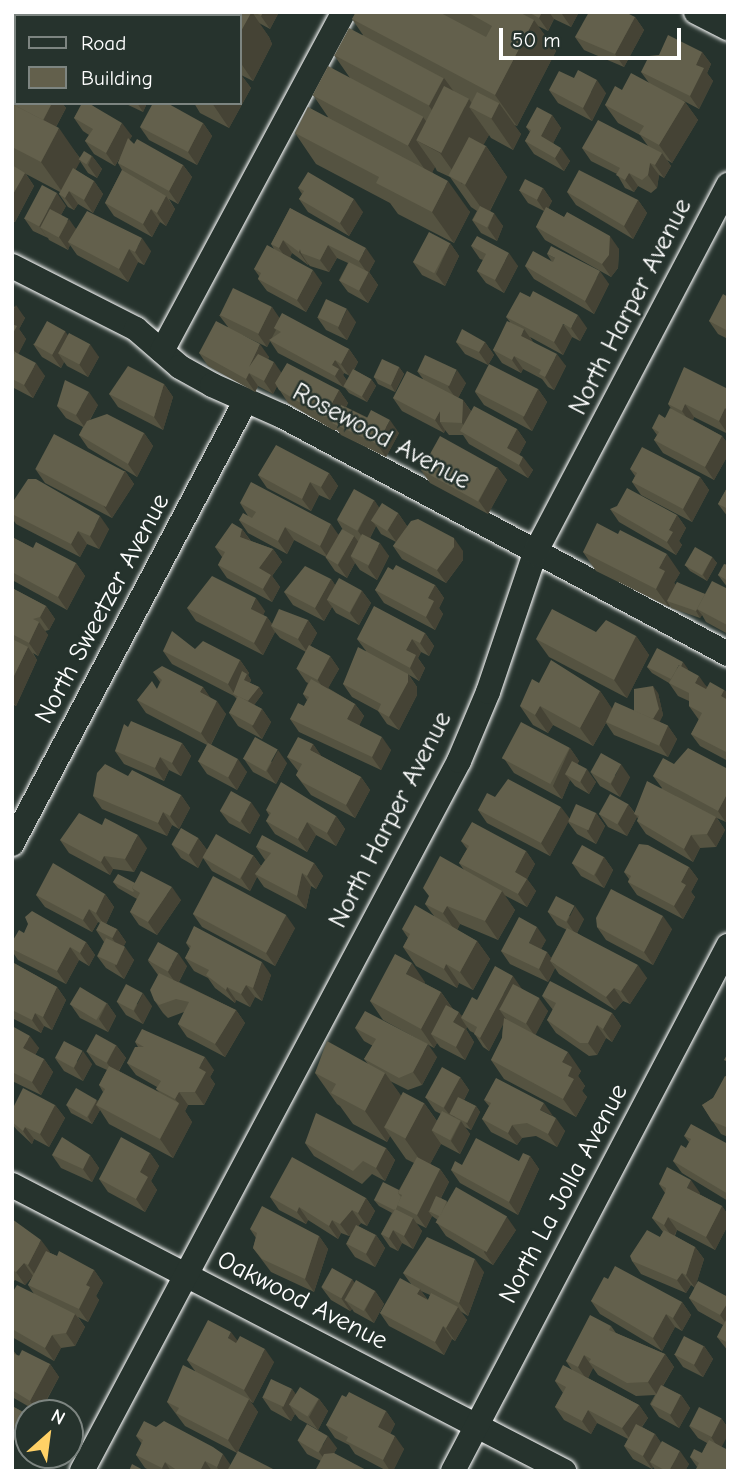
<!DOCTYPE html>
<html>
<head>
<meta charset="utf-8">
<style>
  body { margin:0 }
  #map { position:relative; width:740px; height:1483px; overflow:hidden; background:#26332d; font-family:"Comic Neue",sans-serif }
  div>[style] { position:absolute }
  .roads { filter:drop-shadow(0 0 2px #fff) drop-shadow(0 0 2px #fff) }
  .street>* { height:24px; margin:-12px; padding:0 12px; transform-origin:12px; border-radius:12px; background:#26332d }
  .wall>* { inset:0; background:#555341 }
  .shaded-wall>* { inset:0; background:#454335 }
  .building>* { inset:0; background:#63604c; transform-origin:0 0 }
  span { translate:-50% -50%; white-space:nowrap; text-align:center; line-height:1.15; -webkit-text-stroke:5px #26332d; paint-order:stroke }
  .street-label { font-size:26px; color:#fff }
  .frame { position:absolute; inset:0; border:14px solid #fff; pointer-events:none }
  .legend { position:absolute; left:14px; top:14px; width:228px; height:91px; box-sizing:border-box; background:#26332d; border:2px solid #7d8581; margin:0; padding:9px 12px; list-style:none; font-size:21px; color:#fff }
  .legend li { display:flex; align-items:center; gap:14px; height:35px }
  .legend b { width:35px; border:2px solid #7d8581 }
  .north { position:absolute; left:14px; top:1399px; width:70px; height:70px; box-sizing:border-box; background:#26332d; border:2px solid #7d8581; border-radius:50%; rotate:28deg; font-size:19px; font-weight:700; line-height:28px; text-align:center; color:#fff }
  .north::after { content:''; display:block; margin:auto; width:24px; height:32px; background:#ffd166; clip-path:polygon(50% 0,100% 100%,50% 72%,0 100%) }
  .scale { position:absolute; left:499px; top:28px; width:182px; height:32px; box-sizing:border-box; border:4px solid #fff; border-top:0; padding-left:9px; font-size:21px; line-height:24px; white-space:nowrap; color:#fff; -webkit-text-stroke:5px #26332d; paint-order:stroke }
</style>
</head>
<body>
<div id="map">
  <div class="roads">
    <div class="street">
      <i style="left:696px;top:12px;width:36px;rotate:27deg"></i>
      <i style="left:12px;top:266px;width:139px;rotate:26.9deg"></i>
      <i style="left:136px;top:329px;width:58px;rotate:40.8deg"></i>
      <i style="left:180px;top:367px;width:37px;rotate:29deg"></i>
      <i style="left:212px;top:385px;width:77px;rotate:23.9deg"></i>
      <i style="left:282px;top:416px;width:506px;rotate:28.09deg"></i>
      <i style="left:162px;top:351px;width:385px;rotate:-61.8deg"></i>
      <i style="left:12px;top:844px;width:502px;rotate:-62.21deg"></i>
      <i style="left:12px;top:1185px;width:622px;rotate:27.39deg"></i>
      <i style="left:82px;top:1471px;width:804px;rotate:-62.03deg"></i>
      <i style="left:459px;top:761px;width:75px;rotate:-67.2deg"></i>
      <i style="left:488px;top:692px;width:147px;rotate:-71.3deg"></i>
      <i style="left:535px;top:553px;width:416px;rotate:-62.3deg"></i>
      <i style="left:453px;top:1471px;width:593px;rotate:-62.35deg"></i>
    </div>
  </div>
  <div class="wall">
    <i style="clip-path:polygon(124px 12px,279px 12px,270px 29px,259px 23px,269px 37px,272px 44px,253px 81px,241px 75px,251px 88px,229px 128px,200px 113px,194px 103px,240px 103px,240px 16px,130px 16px)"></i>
    <i style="clip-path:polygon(356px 12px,579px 12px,571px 27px,554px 19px,548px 31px,538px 26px,556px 51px,517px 126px,514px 125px,521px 134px,513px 150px,491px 138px,489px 135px,483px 145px,486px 146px,507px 177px,490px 211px,503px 226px,497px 241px,481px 233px,472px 220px,477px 211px,471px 207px,450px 177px,437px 171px,435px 167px,432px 172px,470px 212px,454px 243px,398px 214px,390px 203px,316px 164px,295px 133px,328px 117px,313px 95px,350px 78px,334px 55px,363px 35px,352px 19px)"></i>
    <i style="clip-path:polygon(635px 17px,644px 30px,624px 67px,584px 50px,575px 37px)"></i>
    <i style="clip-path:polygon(702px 52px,711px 64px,707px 73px,713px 81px,699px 109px,682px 100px,685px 102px,698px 120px,672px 163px,667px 160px,671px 166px,664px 178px,659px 175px,657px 188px,651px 193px,638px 186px,634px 192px,625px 188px,617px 174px,591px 161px,582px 148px,648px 146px,640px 135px,618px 123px,605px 105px,622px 90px,649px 83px,641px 72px)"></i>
    <i style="clip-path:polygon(12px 80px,16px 103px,62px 103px,66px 108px,56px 127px,80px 158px,92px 156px,102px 169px,97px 178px,88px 173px,80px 161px,75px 170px,94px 181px,103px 194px,93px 213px,78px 204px,74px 210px,68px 207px,59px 194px,60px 192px,26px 174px,34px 186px,15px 222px,12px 221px)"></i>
    <i style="clip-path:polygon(549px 90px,606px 93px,592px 121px,558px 103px)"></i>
    <i style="clip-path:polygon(79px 103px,89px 103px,132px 136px,129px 140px,134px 144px,183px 165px,192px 177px,178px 204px,169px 199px,175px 209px,166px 226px,160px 222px,152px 237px,114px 216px,105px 203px,122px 170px,118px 163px,121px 156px,115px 166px,94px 154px,85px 141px,89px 135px,83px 131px,74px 118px,82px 105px)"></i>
    <i style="clip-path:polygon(124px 103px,147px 103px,143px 112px)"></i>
    <i style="clip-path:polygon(552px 115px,561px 128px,553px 143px,570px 161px,564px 171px,534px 154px,525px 141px,530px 132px,526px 127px)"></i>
    <i style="clip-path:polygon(203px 123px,212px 136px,197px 165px,149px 140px,140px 127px)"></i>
    <i style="clip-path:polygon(298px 188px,363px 212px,349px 236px,308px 212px,299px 199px,302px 194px)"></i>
    <i style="clip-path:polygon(543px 188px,552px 201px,548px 208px,619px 249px,618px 268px,611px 277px,545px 240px,536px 227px,544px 211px,528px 203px,519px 190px)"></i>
    <i style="clip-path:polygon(567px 192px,638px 200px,647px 213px,633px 239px,576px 205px)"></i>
    <i style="clip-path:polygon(66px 206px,61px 215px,76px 229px,151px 251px,144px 265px,138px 262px,128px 282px,77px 255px,70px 245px,68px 250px,49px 240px,48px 238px,33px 231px,24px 218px)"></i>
    <i style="clip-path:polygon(290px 208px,375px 261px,369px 272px,378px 285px,368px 303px,348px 292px,339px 280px,348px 263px,337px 258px,329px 272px,310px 266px,308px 264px,308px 265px,292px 253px,290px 257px,322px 283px,306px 312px,267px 291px,258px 279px,259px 276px,254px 269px,274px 249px,271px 244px)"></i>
    <i style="clip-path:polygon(450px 243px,459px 256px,445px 286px,422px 275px,413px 262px)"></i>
    <i style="clip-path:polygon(471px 246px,518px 266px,504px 293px,486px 283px,477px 271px,483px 260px,480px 259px)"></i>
    <i style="clip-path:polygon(547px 254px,609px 284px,594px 314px,534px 279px,525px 266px,552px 262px)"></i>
    <i style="clip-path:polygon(728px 297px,728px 339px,718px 334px,709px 321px)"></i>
    <i style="clip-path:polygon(12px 304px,25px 318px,19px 329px,26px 339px,18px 354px,45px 376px,33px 398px,12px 387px,12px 358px,15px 354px,12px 352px)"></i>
    <i style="clip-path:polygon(evenodd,272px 307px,279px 319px,349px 349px,358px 362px,354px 370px,371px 379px,376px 386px,367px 402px,349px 393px,345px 388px,278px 353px,270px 341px,267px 347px,242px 335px,269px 357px,268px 359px,281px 373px,339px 390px,348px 403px,346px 407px,399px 433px,386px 457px,341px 435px,337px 430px,333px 430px,288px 403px,277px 386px,273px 394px,258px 386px,255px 392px,208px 366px,199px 353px,228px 327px,219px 315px,272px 307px,344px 373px,350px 376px,347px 381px,343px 375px,344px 373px)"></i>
    <i style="clip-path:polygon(317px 317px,356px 322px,347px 340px,326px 330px)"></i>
    <i style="clip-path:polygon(506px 317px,587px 328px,580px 341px,572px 337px,563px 355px,530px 337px,533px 342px,566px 366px,554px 390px,548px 387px,542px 379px,523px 369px,521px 373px,502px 363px,493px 350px,510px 322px)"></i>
    <i style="clip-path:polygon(68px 335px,99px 357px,88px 377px,67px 366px,64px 362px,61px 368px,42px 357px,33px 344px)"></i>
    <i style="clip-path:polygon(456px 342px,485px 342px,494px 355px,488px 365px,465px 354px)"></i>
    <i style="clip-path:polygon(399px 367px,404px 374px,395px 392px,378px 384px,374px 377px)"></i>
    <i style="clip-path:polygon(417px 371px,466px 383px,458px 398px,463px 400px,471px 411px,517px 429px,526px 442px,519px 455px,533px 470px,528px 478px,469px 444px,463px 435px,449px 435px,445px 430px,444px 433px,402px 411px,393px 398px,423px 379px)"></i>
    <i style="clip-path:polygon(164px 384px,173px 397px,163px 430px,118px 407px,109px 394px)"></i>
    <i style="clip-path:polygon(538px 389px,547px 402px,532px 431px,484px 405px,475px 392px)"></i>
    <i style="clip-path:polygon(728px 389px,728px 434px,694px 417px,693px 420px,722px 436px,728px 444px,728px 455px,714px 480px,663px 453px,654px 440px,657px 435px,652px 428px,665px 418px,672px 410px,668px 404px)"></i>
    <i style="clip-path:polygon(98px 405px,90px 420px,144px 433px,153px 446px,137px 477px,88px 448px,79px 435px,83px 427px,66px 418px,57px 406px)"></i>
    <i style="clip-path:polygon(497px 467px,507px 480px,488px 514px,430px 483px,421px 470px)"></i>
    <i style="clip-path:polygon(630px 469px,700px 477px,709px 490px,692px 522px,641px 495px,632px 482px,635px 476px)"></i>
    <i style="clip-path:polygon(36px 470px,125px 471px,134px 484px,112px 518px,45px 483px)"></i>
    <i style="clip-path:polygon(329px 473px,338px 486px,330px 500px,319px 495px,311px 511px,267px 488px,258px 475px)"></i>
    <i style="clip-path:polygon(728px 486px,728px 517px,718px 504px)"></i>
    <i style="clip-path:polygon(374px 500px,379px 508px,398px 513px,407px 526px,405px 530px,463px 551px,463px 560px,446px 583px,402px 559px,393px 546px,396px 542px,381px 534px,376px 526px,370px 538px,389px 556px,377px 580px,360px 570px,355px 563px,347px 578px,335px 571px,326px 558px,326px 557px,294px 540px,287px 554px,248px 533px,239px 520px,248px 516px,240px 503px,338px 535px,343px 530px,337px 520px)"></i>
    <i style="clip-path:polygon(12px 503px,109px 529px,99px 549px,87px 544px,80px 557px,16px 524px,12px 518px)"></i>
    <i style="clip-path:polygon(610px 509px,677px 515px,686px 528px,679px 541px,682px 545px,676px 555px,619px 522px)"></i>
    <i style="clip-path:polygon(242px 529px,251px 541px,273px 549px,282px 562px,272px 576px,280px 587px,272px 602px,227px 578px,218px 565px,222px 557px,215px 547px)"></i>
    <i style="clip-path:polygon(618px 534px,680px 573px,674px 583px,676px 585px,705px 594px,728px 589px,728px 634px,706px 622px,702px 615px,700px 618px,671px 608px,670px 606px,669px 607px,596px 571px,583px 552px)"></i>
    <i style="clip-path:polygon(12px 537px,33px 548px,76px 563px,85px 576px,67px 610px,12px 580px)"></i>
    <i style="clip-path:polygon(712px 557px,717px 563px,707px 581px,690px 571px,685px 565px)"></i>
    <i style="clip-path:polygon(728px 565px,728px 588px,718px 575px)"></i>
    <i style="clip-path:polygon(393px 570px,435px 585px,444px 598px,439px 608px,443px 614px,435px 630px,384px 603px,375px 590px)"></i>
    <i style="clip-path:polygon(331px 579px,335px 585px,362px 591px,371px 603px,359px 625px,336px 613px,332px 607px,324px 621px,293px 605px,284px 592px)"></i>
    <i style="clip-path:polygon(12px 588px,46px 606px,55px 619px,49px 630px,45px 631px,48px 635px,38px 656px,33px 653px,37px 660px,16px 706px,12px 704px)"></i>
    <i style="clip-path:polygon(187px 608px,265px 611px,263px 615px,267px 617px,272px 624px,308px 620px,317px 633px,310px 646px,330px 656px,339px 669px,328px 688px,355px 704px,364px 716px,359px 725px,391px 750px,381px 770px,299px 732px,290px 719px,304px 706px,307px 700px,303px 694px,308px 683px,306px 682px,297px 669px,306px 652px,280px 638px,275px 632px,263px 655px,196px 621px)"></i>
    <i style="clip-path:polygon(596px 632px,636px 636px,649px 655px,627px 698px,549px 657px,536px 639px)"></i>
    <i style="clip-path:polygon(425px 633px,434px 646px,429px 656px,421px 652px,418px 658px,425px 668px,419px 681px,409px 675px,417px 687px,417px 695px,399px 730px,387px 724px,378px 711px,352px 697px,343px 684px,366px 651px,357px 639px)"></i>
    <i style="clip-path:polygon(195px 649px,240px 660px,249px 673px,248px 675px,251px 680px,250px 683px,259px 687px,263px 693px,254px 705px,262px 709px,271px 722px,262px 739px,238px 726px,229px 713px,237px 699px,234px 696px,172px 664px,163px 651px)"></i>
    <i style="clip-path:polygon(647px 667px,688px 669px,687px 670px,707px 687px,724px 690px,728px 694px,728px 761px,700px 746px,691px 734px,699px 720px,689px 706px,689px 701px,678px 696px,669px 683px,652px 673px)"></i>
    <i style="clip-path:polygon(153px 672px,203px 687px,210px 698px,226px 714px,211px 745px,247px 772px,237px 790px,207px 774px,198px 761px,207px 745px,146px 713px,137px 700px,157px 689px,160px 682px)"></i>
    <i style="clip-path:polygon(600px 691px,612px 709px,634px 711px,658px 693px,663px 715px,659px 722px,668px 726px,677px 739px,668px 757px,614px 735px,606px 723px,593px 746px,553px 725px,548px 733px,533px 725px,520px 706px)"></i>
    <i style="clip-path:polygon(182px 743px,191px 756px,181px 776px,169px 770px,164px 781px,124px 764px,115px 751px)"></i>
    <i style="clip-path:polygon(313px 744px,321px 756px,361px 777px,370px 790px,355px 818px,311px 795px,296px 775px,298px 771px,287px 757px)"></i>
    <i style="clip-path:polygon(570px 748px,579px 761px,577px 764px,596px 782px,589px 794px,575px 786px,570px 780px,562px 799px,514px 773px,505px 760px)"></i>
    <i style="clip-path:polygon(244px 759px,287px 763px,276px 784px,253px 772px)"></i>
    <i style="clip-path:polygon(674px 764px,728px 769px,728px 823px,717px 818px,725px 830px,716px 847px,700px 848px,693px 862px,646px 834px,637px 821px,638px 819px,637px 817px,627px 836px,608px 827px,599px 814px,628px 804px,635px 813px,662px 788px,653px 776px)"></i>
    <i style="clip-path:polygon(591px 773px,630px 777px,620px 797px,600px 786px)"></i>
    <i style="clip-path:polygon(128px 776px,181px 795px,190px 808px,179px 829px,172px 825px,167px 836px,102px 809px,93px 796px)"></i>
    <i style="clip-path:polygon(495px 797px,569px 819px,596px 813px,605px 826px,596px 844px,577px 834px,568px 822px,550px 856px,487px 823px,478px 810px)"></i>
    <i style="clip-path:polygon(266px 810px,336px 816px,345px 829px,336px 846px,316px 835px,307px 852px,275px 834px,266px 821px,269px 815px)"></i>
    <i style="clip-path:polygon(220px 811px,260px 815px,250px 834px,229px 823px)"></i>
    <i style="clip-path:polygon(198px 838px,207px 850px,198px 868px,181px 858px,172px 845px)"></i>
    <i style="clip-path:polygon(60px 840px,147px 848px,134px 872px,113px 869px,110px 875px,69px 853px)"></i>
    <i style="clip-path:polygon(461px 841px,526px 851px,535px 864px,527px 879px,536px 891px,527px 907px,504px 895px,515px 910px,498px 940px,460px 924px,457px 930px,477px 941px,490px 959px,473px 990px,459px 983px,457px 988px,416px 966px,403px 947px,408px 938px,402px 929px,434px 916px,425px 904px,464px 870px,459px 863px,467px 849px)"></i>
    <i style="clip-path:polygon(256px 847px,314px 863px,323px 876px,316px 889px,311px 886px,306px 909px,264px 887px,257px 877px,250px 891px,212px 871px,203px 858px,253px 855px,261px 866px,265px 860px)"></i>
    <i style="clip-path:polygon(604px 857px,613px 870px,604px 888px,581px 876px,572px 863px)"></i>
    <i style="clip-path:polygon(689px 867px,698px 879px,691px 892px,695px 897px,683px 919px,637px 895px,628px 882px,629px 879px,624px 872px)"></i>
    <i style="clip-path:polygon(113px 882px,135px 883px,181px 900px,157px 935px,139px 925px,130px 912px,137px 899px,118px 888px)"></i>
    <i style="clip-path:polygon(105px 894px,114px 907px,106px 924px,117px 929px,126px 942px,123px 947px,134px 960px,124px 979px,106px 968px,97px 956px,104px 942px,96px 930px,100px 923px,98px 922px,92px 932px,45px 907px,36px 895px)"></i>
    <i style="clip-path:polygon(548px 912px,584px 919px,577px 933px,647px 978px,630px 1004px,623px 1001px,615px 1010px,559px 974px,555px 968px,548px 982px,510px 964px,501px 951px,546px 940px,541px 949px,547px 952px,551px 958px,567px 930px,557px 925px)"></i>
    <i style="clip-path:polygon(193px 914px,295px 928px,275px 966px,202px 927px)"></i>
    <i style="clip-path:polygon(597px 927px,672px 929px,653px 965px,606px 940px)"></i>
    <i style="clip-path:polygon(24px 933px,86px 942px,95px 955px,89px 966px,79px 960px,66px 984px,18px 960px,12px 951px,12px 942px)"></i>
    <i style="clip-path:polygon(186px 943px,271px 975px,262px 1001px,255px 997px,250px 1007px,236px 1000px,235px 1003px,215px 988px,208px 978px,194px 971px,185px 958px,190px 949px)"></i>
    <i style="clip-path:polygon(148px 961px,187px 966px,179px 982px,236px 1010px,245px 1023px,225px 1057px,187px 1037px,178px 1024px,184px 1012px,168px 1018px,163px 1013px,154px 1000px,158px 975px)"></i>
    <i style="clip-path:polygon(12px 962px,57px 987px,66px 1000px,52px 1030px,44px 1026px,41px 1033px,12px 1018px)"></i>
    <i style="clip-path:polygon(425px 982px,424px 983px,441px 992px,453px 1009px,462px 1016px,477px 1000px,522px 989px,548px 1011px,535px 1035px,581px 1071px,578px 1076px,585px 1086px,582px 1091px,587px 1097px,576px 1117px,504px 1079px,491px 1060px,502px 1038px,503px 1024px,489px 1051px,483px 1047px,474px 1033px,470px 1031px,467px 1027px,466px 1029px,474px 1042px,465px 1060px,440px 1047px,437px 1043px,434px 1048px,383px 1020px,370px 1001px)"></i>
    <i style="clip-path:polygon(542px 996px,612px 1013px,621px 1026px,612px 1042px,606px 1038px,597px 1055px,589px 1056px,556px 1033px,547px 1020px,553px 1010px)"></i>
    <i style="clip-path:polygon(117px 1002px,152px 1006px,143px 1024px,126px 1015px)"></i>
    <i style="clip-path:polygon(107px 1003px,116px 1016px,108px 1032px,80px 1018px,71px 1005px)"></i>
    <i style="clip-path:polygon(12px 1026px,39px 1048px,35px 1055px,44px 1059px,53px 1072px,41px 1095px,12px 1081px)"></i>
    <i style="clip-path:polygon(355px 1028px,437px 1057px,422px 1085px,408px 1090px,390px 1081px,401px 1096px,424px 1103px,437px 1121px,441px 1114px,435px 1111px,426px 1098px,460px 1077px,469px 1090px,464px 1100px,476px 1106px,480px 1112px,471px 1130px,465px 1127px,470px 1134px,460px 1154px,441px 1144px,430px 1164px,440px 1169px,449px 1182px,441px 1198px,448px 1203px,516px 1230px,493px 1265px,446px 1236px,437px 1223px,439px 1221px,432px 1216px,426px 1228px,416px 1223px,422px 1231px,413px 1249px,402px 1243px,398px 1251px,390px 1247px,381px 1234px,392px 1213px,379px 1206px,374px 1200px,399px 1190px,414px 1163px,406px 1159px,390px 1136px,387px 1142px,353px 1124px,340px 1106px,337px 1104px,315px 1073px,368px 1064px,364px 1059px,373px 1046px,364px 1041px)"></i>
    <i style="clip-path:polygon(135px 1042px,214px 1070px,210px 1077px,215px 1084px,204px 1105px,188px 1105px,185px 1111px,192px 1122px,173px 1158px,109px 1124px,100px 1110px,92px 1124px,71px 1113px,67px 1106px,98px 1101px,103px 1092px,99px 1085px,107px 1070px,96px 1065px,87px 1052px,116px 1045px,126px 1058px,119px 1071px,159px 1092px,156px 1089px,157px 1087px,136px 1075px,127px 1063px,138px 1047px)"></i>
    <i style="clip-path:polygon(55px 1058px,92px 1064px,83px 1081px,64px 1071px)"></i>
    <i style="clip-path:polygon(728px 1077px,728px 1137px,721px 1134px,702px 1105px,713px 1098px)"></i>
    <i style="clip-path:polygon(484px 1100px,553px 1116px,565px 1131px,557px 1147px,536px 1136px,522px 1138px,517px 1145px,491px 1132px,482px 1119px,489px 1106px)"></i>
    <i style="clip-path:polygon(55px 1105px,65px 1118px,49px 1147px,34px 1139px,32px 1144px,17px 1130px,12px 1124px,12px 1110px)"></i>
    <i style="clip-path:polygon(684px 1136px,728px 1144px,728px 1201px,682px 1173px,673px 1161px,686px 1148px,689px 1142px)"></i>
    <i style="clip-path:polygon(305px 1143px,386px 1148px,395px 1160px,385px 1181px,372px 1174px,362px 1184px,314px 1156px)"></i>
    <i style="clip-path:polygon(150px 1153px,159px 1166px,151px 1181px,157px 1190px,145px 1212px,108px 1192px,99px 1179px)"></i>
    <i style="clip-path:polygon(52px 1155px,90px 1155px,99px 1168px,92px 1182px,61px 1168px)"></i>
    <i style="clip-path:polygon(530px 1156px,539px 1169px,518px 1215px,460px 1183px,451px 1170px,462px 1165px,519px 1161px)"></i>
    <i style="clip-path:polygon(659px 1184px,700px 1193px,699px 1194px,722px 1206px,728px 1215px,728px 1225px,715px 1250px,677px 1230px,675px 1236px,695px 1247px,704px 1259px,696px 1284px,728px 1297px,728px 1351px,717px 1337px,723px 1325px,698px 1311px,689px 1298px,695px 1288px,691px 1285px,686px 1293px,641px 1274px,632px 1261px,660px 1237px,663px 1232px,652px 1218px,665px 1193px)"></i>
    <i style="clip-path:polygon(270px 1197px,366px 1198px,375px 1211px,367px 1226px,361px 1223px,358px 1226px,376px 1235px,385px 1248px,375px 1267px,355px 1257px,346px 1244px,351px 1234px,349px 1236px,341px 1233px,338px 1239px,308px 1220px,306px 1224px,279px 1210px)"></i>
    <i style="clip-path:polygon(12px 1219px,50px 1253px,57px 1256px,94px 1270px,103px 1283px,96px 1296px,99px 1300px,88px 1322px,78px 1317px,85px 1327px,75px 1346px,61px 1348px,54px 1361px,12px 1337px,12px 1293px,34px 1294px,28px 1285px,33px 1276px,25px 1285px,15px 1280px,12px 1284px)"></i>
    <i style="clip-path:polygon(250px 1229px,319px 1236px,328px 1249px,314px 1292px,271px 1272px,253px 1248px,256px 1238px)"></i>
    <i style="clip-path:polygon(evenodd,484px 1272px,468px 1316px,460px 1311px,467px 1320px,455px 1341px,452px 1339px,444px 1355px,389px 1326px,380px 1313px,411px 1284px,403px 1273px,484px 1272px,421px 1291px,430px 1295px,428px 1300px,421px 1291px)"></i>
    <i style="clip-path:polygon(352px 1279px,354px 1283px,375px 1291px,384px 1304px,374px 1323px,354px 1312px,352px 1309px,350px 1311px,331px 1300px,322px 1288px)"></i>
    <i style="clip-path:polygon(608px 1279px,682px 1302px,691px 1315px,682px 1331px,675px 1327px,662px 1351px,600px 1314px,591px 1301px)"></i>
    <i style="clip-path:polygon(611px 1326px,616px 1333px,665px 1354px,674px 1367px,663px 1386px,681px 1395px,690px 1408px,679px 1428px,659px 1417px,650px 1404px,655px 1395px,636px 1396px,598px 1375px,593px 1368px,588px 1378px,639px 1405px,648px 1418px,642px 1427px,655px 1434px,661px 1443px,689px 1464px,685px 1471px,656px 1471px,653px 1467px,652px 1469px,633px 1459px,624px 1446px,628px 1439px,597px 1423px,591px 1434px,564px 1420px,555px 1407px,563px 1393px,555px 1381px,572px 1370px,566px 1361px)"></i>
    <i style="clip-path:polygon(238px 1341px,274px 1362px,253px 1403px,250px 1401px,258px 1412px,237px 1453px,185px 1426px,167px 1402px,195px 1371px,187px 1360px)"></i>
    <i style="clip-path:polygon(704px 1346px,713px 1359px,703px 1377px,683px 1367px,674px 1354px)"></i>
    <i style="clip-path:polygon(12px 1349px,17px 1355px,50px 1364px,59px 1377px,40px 1413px,12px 1397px)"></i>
    <i style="clip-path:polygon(292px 1389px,296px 1395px,319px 1399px,328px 1411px,318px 1430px,299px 1419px,295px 1414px,291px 1421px,271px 1410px,262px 1397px)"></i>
    <i style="clip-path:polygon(346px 1397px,386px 1411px,395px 1424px,390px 1434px,404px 1449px,393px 1471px,387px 1471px,355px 1454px,349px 1445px,335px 1438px,326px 1425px)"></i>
    <i style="clip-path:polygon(12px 1406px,23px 1412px,28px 1419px,28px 1432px,23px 1441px,13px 1440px,12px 1442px)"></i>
    <i style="clip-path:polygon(721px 1418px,728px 1428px,728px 1435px,697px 1467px,690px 1457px,702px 1453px,707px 1443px,698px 1438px,689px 1426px)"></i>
    <i style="clip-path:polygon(136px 1436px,230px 1465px,275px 1471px,151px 1471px,145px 1468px,136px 1455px,142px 1444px)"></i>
    <i style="clip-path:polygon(298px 1441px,337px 1448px,334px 1453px,321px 1461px,307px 1454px)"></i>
  </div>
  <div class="shaded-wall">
    <i style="clip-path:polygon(250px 12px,252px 12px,269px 37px,272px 44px,253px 81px,240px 62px,240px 33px)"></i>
    <i style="clip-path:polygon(263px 12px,279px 12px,270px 29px,261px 16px)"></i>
    <i style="clip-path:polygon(542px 12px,549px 12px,554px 19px,548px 31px,539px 18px)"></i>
    <i style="clip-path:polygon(563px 12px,579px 12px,571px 27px,562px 14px)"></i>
    <i style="clip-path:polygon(635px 17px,644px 30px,624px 67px,615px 54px)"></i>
    <i style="clip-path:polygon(534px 20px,556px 51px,517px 126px,495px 95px)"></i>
    <i style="clip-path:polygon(702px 52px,711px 64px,707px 73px,713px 81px,699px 109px,690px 96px,696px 65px)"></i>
    <i style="clip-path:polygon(240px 73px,251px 88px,229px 128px,212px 103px,240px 103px)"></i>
    <i style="clip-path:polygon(444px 78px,465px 107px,469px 99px,477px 111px,469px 107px,489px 135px,462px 184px,440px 153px,416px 140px,435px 167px,430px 177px,408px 145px,423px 117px,444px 146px,450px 135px,429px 106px)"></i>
    <i style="clip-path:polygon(597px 80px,606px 93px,592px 121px,583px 108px)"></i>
    <i style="clip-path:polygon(685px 102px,698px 120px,672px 163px,659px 145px)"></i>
    <i style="clip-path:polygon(52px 103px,62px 103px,66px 108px,51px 136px,42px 123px)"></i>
    <i style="clip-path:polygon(137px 103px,147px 103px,143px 112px)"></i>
    <i style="clip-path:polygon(499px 103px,521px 134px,513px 150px,491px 118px)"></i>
    <i style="clip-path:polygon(552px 115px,561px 128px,550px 149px,541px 136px)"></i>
    <i style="clip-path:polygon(122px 123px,132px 136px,115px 166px,106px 153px)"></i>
    <i style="clip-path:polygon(203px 123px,212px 136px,197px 165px,188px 152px)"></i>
    <i style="clip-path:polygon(59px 128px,81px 160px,63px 193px,41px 162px)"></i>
    <i style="clip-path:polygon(486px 146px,507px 177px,487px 216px,465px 185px)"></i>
    <i style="clip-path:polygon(561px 148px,570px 161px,564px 171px,555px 158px)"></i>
    <i style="clip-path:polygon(662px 153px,671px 166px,664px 178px,655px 165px)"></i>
    <i style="clip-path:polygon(92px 156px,102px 169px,97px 178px,88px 165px)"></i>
    <i style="clip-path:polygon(650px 163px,659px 175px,657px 188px,648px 175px)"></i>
    <i style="clip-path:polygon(183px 165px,192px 177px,178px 204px,169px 191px)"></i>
    <i style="clip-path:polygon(25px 173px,34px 186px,15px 222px,12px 218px,12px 196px)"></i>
    <i style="clip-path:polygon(629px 173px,638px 186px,634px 192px,625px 180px)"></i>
    <i style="clip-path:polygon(94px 181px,103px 194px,93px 213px,84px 200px)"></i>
    <i style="clip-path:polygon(448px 181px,470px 212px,454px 243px,432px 212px)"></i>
    <i style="clip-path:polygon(543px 188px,552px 201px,546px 213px,537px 200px)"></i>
    <i style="clip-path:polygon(69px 191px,78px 204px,74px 210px,65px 198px)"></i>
    <i style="clip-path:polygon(57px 193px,66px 206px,51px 233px,40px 227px,48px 239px,39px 226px)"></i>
    <i style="clip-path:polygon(166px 196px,175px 209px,166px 226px,157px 213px)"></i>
    <i style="clip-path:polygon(354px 199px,363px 212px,349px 236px,340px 223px)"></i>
    <i style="clip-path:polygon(638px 200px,647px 213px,633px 239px,624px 226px)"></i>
    <i style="clip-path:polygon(151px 209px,160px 222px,152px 237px,143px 224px)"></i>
    <i style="clip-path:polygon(494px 213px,503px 226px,497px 241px,488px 228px)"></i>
    <i style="clip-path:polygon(69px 219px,78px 232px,68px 242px,70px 245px,68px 250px,59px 237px)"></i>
    <i style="clip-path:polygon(610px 236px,619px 249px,618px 268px,611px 277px,602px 264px)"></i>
    <i style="clip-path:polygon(142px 238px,151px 251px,144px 265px,135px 252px)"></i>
    <i style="clip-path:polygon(283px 240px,292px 253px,288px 261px,279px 248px)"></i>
    <i style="clip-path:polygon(450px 243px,459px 256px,445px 286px,436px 274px)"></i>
    <i style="clip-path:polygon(328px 245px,337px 258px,329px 272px,320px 260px)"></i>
    <i style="clip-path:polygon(366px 248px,375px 261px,368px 274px,359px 261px)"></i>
    <i style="clip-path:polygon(129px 249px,138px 262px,128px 282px,119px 269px)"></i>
    <i style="clip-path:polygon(300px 249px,301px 253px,308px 264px,308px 265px,299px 252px)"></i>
    <i style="clip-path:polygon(509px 253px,518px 266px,504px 293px,495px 280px)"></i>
    <i style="clip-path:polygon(313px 270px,322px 283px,306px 312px,297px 300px)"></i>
    <i style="clip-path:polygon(600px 271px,609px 284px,594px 314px,585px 301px)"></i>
    <i style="clip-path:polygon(369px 272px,378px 285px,368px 303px,359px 290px)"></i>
    <i style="clip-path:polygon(16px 305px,25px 318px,19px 329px,26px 339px,18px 355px,12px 348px,12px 312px)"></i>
    <i style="clip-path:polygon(272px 307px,281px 320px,274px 328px,276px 330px,267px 347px,258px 334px)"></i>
    <i style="clip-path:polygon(347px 309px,356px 322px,347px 340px,338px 328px)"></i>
    <i style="clip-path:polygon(578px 315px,587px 328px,580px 341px,571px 328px)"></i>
    <i style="clip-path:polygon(563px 324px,572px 337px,563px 355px,554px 342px)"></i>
    <i style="clip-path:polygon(524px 329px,533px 342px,521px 336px)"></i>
    <i style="clip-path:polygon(65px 331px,74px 344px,58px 353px,64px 362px,61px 368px,52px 355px)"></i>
    <i style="clip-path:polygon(485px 342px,494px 355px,488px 365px,479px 352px)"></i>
    <i style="clip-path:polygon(90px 344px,99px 357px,88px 377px,79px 364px)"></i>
    <i style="clip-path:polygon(260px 344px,269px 357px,259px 378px,249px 367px)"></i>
    <i style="clip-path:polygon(349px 349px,358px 362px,350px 377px,341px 364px)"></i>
    <i style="clip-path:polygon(557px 354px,566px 366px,554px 390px,545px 377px)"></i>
    <i style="clip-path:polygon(514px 356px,523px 369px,521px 373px,512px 360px)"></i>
    <i style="clip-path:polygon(335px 360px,344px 373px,343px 375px,348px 382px,344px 388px,335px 376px,332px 365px)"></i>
    <i style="clip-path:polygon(274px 362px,283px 375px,273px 394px,264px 381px)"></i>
    <i style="clip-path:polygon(36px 363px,45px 376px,33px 398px,24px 385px)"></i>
    <i style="clip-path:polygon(399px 367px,404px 374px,395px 392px,391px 385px)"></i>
    <i style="clip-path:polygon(457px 370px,466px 383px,457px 400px,448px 387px)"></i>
    <i style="clip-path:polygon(249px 373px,258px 386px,255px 392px,246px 379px)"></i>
    <i style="clip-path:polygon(371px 379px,376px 386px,367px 402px,362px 396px)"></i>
    <i style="clip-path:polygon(164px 384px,173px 397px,163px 430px,154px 417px)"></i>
    <i style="clip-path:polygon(538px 389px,547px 402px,532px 431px,523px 418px)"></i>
    <i style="clip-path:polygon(339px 390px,348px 403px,336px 424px,330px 416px,329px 409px)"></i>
    <i style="clip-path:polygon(89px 392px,98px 405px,85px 428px,76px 415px)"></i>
    <i style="clip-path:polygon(463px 400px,472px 413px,471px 435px,462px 423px)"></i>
    <i style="clip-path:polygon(685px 404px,694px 417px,691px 424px,682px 411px)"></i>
    <i style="clip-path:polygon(725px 408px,728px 412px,728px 434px,719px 421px)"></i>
    <i style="clip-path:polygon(440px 411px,440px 422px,445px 430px,444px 433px,435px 420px)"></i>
    <i style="clip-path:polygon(390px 420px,399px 433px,386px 457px,377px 444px)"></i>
    <i style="clip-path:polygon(517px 429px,526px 442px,516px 461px,507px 448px)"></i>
    <i style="clip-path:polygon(144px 433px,153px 446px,137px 477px,128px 464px)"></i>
    <i style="clip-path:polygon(722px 436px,728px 444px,728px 455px,714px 480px,705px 467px)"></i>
    <i style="clip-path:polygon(523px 457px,533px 470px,528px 478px,519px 465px)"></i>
    <i style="clip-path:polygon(497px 467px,507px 480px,488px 514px,479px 501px)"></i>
    <i style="clip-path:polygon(125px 471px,134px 484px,112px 518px,103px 505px)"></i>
    <i style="clip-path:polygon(329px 473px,338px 486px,330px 500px,321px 487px)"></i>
    <i style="clip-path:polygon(700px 477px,709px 490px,692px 522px,683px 509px)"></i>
    <i style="clip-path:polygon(310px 482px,319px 495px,311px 511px,302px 499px)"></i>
    <i style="clip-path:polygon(374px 500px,383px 513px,372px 521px,376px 526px,367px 544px,358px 531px)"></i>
    <i style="clip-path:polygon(398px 513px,407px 526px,397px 543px,388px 530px)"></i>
    <i style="clip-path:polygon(677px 515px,686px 528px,679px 541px,682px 545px,676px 555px,667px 542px,669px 530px)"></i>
    <i style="clip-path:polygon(100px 516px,109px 529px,99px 549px,90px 536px)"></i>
    <i style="clip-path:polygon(331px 524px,340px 537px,329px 559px,320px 546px)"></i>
    <i style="clip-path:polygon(285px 527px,294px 540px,287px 554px,278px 541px)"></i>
    <i style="clip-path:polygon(242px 529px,251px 542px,240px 537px)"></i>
    <i style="clip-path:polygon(78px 531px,87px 544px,80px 557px,71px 544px)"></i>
    <i style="clip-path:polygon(354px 536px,363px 548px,351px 557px,355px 563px,347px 578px,338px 565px)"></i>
    <i style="clip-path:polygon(454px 538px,463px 551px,463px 560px,446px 583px,437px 570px)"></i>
    <i style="clip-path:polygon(380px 543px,389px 556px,377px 580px,368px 567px)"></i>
    <i style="clip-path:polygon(273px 549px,282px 562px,272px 576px,280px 587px,272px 602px,263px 589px,259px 568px)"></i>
    <i style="clip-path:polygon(667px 554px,680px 573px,674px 583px,678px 589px,667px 601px,670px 606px,669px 607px,656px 589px,659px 568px)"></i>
    <i style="clip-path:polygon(712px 557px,717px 563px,707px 581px,703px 575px)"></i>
    <i style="clip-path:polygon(76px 563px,85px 576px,67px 610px,58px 597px)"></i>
    <i style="clip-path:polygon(331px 579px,340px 592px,327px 600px,332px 607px,324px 621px,315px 608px)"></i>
    <i style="clip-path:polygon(435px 585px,444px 598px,439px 608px,443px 614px,435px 630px,426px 617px,428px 598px)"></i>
    <i style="clip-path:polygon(362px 591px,371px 603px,359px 625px,350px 613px)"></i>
    <i style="clip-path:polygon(256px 598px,265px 611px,260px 622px,251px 609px)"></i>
    <i style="clip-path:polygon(46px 606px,55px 619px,49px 630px,40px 617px)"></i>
    <i style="clip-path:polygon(697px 609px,702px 615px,700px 618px,696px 611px)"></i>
    <i style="clip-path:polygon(267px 617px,274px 627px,271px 626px,275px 632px,263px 655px,254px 643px)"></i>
    <i style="clip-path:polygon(308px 620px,317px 633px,307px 652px,298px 639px)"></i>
    <i style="clip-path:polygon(39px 622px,48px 635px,38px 656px,29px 643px)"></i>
    <i style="clip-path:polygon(425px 633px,434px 646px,429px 656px,420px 643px)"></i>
    <i style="clip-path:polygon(636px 636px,649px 655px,627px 698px,614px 680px)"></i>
    <i style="clip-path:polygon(412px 639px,421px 652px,418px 658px,425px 668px,419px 681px,410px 668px,406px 650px)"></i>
    <i style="clip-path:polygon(28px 647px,37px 660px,16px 706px,12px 701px,12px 680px)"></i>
    <i style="clip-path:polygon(330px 656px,339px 669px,326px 692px,317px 679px)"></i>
    <i style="clip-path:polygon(240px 660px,249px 673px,248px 675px,251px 680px,248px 686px,235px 695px,228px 684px)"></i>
    <i style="clip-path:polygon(683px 662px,688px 669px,678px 687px,674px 681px)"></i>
    <i style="clip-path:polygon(408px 674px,417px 687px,417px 695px,399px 730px,389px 717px)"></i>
    <i style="clip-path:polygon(699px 676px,708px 689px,704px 696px,695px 683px)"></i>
    <i style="clip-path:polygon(653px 686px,658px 693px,663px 715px,657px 728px,652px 721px)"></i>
    <i style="clip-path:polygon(203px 687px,212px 700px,200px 692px)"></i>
    <i style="clip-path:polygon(259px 687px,263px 693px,252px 708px,247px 701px)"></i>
    <i style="clip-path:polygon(724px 690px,728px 694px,728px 706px,721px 696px)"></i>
    <i style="clip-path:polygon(600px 691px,613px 710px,593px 746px,580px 728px)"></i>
    <i style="clip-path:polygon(217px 701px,226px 714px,210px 746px,201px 733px)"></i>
    <i style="clip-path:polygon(355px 704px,364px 716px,356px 732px,347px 719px)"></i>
    <i style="clip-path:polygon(540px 706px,553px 725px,548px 733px,535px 715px)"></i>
    <i style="clip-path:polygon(262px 709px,271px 722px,262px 739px,252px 726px)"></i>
    <i style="clip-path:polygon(668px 726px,677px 739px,668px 757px,659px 744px)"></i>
    <i style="clip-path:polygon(382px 737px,391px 750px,381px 770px,372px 757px)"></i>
    <i style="clip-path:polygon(182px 743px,191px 756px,181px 776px,172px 763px)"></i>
    <i style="clip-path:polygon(313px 744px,322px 757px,310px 750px)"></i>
    <i style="clip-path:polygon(570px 748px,579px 761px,571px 777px,565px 774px,570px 780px,562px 799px,553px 786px)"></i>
    <i style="clip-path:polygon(278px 750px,287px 763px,276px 784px,267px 771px)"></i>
    <i style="clip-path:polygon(160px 757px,169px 770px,164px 781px,155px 768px)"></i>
    <i style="clip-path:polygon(238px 759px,247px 772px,237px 790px,228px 777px)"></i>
    <i style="clip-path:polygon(621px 764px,630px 777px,620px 797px,611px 784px)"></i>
    <i style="clip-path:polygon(587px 769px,596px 782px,589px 794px,580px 781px)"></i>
    <i style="clip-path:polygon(361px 777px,370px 790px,355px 818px,346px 805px)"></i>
    <i style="clip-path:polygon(181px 795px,190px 808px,179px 829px,170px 816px)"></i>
    <i style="clip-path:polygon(726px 796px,728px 799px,727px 824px,718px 811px)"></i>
    <i style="clip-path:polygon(251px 802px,260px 815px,250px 834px,241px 821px)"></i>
    <i style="clip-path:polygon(628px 804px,637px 817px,627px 836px,618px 824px)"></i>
    <i style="clip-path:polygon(561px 807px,570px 819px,550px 856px,541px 843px)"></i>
    <i style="clip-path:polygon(163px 812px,172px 825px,167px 836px,158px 823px)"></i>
    <i style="clip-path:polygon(596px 813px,605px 826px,596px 844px,587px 831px)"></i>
    <i style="clip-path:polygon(336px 816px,345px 829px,336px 846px,327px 833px)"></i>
    <i style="clip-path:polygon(716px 817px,725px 830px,716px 847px,707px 834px)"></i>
    <i style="clip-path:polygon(307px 822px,316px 835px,307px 852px,298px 839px)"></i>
    <i style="clip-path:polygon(138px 835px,147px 848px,134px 872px,125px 859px)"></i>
    <i style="clip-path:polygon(691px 835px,700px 848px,693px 862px,684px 849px)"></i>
    <i style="clip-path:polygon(198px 838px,207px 850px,198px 868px,189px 855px)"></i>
    <i style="clip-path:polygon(526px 851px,535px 864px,527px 879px,536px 891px,527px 907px,518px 894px,515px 872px)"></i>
    <i style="clip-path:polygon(253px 855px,262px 868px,255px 874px,257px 877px,250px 891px,241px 878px)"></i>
    <i style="clip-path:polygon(104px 856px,113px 869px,110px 875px,101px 862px)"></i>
    <i style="clip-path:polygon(604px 857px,613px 870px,604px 888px,595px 875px)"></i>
    <i style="clip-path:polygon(314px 863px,323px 876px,316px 889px,307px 876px)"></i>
    <i style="clip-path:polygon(689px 867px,698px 879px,691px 892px,695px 897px,683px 919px,674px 906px,681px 882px)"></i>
    <i style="clip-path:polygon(302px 873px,311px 886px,306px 909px,297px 896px)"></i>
    <i style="clip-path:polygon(172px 887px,181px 900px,157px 935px,148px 922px)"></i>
    <i style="clip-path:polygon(502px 891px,515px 910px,498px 940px,485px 921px)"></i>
    <i style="clip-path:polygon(105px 894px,114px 907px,105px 926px,96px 913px)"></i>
    <i style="clip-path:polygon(447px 906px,460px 924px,456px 932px,443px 913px)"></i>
    <i style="clip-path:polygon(575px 906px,584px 919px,576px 935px,567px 922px)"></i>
    <i style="clip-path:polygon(89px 909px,98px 922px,92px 932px,83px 920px)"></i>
    <i style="clip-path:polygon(286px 915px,295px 928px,275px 966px,266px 953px)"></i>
    <i style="clip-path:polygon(663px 916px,672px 929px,653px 965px,644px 952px)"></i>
    <i style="clip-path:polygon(537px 927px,546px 940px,538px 955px,529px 943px)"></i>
    <i style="clip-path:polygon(117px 929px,126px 942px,121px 951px,112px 938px)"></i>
    <i style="clip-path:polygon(477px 941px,490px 959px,473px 990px,460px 972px)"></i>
    <i style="clip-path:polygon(86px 942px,95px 955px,89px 966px,80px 953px)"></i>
    <i style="clip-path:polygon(70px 947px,79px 960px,66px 984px,57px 971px)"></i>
    <i style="clip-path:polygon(125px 947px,134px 960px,124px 979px,115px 966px)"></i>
    <i style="clip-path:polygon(547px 952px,556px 965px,550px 961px,555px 968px,548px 982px,539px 969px)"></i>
    <i style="clip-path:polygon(178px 953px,187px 966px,177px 985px,168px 972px)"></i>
    <i style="clip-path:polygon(262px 962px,271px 975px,262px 1001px,253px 988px)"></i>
    <i style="clip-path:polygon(412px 963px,425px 982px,419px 992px,406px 974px)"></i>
    <i style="clip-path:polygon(446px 964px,459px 983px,457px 988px,444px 969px)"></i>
    <i style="clip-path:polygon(638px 965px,647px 978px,630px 1004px,621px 991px)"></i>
    <i style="clip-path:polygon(513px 976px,522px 989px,499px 1009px,506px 1019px,489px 1051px,480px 1038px)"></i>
    <i style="clip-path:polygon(246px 985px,255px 997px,250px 1007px,241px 994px)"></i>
    <i style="clip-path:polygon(57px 987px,66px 1000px,52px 1030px,43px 1017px)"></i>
    <i style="clip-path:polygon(227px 987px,236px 1000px,235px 1003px,226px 990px)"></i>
    <i style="clip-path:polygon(614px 988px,623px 1001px,615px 1010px,606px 997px)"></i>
    <i style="clip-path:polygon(441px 992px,454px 1011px,431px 1034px,437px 1043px,434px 1048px,421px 1029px)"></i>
    <i style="clip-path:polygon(143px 993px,152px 1006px,143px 1024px,134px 1011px)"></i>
    <i style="clip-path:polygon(539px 998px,548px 1011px,535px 1036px,526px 1023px)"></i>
    <i style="clip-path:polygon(107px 1003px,116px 1016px,108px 1032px,99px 1019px)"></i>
    <i style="clip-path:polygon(236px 1010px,245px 1023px,225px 1057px,215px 1044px)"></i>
    <i style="clip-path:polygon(459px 1012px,464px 1020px,461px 1018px,467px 1027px,466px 1029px,474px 1042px,465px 1060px,456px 1047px,453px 1022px)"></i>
    <i style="clip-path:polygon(35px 1013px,44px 1026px,41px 1033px,32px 1020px)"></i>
    <i style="clip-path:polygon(612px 1013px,621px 1026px,612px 1042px,603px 1029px)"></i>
    <i style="clip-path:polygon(597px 1025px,606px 1038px,597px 1055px,588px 1043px)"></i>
    <i style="clip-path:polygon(30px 1036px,39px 1048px,32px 1061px,23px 1048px)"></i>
    <i style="clip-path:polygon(428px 1044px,437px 1057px,422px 1085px,413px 1072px)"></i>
    <i style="clip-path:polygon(116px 1045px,126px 1058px,116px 1075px,107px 1063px)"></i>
    <i style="clip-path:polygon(83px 1051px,92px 1064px,83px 1081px,74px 1068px)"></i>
    <i style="clip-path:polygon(568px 1052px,581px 1071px,578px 1076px,585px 1086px,582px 1091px,587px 1097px,576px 1117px,563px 1099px,568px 1076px,562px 1062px)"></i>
    <i style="clip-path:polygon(205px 1057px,214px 1070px,210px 1077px,215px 1084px,204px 1105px,195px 1092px,199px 1068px)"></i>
    <i style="clip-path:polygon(44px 1059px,53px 1072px,41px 1095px,32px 1082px)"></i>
    <i style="clip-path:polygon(385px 1073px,407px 1104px,384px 1127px,390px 1136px,387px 1142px,365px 1111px)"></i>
    <i style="clip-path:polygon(460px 1077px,469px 1090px,455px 1117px,449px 1114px,444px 1108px)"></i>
    <i style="clip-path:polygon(179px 1092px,188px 1105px,185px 1111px,192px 1122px,173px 1158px,160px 1139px,179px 1104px,175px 1099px)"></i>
    <i style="clip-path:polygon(97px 1100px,102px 1106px,96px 1105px,100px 1110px,92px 1124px,88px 1117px)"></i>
    <i style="clip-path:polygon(424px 1103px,446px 1134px,432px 1131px,441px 1144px,427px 1170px,405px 1139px)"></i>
    <i style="clip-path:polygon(544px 1103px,553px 1116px,540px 1110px)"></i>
    <i style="clip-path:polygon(55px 1105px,65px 1118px,49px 1147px,40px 1134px)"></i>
    <i style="clip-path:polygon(476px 1106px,480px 1112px,471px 1130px,466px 1123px)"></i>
    <i style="clip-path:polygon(556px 1118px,565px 1131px,557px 1147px,548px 1134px)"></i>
    <i style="clip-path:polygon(461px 1121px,470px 1134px,460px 1154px,451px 1141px)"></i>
    <i style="clip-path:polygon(512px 1125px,522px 1138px,517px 1145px,508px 1133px)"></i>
    <i style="clip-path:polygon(25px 1127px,34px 1139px,32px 1144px,23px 1131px)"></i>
    <i style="clip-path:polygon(386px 1148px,395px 1160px,385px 1181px,376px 1168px)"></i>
    <i style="clip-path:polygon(150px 1153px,159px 1166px,151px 1181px,157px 1190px,145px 1212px,136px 1199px,140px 1172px)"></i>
    <i style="clip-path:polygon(90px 1155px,99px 1168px,92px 1182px,83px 1169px)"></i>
    <i style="clip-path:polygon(530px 1156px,539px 1169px,518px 1215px,509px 1202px)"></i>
    <i style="clip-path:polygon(440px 1169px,449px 1182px,433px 1213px,428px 1211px,432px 1216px,426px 1228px,417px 1215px)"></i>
    <i style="clip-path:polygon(691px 1180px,700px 1193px,696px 1201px,687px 1188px)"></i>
    <i style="clip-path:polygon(366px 1198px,375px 1211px,367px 1226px,358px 1213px)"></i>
    <i style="clip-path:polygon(722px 1206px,728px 1215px,728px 1225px,715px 1250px,706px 1237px)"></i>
    <i style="clip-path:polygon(299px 1207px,308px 1220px,306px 1224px,297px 1212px)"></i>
    <i style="clip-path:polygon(352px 1210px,361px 1223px,349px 1236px,340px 1224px)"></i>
    <i style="clip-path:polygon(507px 1217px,516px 1230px,493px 1265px,484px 1252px)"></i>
    <i style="clip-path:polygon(668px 1217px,677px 1230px,673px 1238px,664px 1225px)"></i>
    <i style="clip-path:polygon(413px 1218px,422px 1231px,413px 1249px,404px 1236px)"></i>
    <i style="clip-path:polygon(332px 1220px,341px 1233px,338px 1239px,329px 1226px)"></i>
    <i style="clip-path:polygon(393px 1230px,402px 1243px,398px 1251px,389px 1238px)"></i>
    <i style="clip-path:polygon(376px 1235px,385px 1248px,375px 1267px,366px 1254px)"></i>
    <i style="clip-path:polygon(319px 1236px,328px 1249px,314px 1292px,305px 1279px)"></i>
    <i style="clip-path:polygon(41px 1240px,50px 1252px,37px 1278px,28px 1265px)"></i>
    <i style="clip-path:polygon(695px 1247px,704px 1259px,695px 1288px,686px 1275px)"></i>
    <i style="clip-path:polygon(475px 1259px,484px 1272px,468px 1316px,459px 1303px)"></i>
    <i style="clip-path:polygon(24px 1263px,33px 1276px,25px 1285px,16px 1272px)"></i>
    <i style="clip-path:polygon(94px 1270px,103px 1283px,96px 1296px,99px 1300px,88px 1322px,79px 1309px,86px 1285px)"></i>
    <i style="clip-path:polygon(682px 1273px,691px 1285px,686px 1293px,677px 1280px)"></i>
    <i style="clip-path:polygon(352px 1279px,361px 1292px,345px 1300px,352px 1309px,350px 1311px,341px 1298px)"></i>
    <i style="clip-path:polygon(420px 1289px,429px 1302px,417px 1294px)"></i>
    <i style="clip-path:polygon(375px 1291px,384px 1304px,374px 1323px,365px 1310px)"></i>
    <i style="clip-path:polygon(682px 1302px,691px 1315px,682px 1331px,673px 1318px)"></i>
    <i style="clip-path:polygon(728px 1302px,728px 1326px,720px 1315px)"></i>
    <i style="clip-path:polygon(458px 1307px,467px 1320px,455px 1341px,446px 1328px)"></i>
    <i style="clip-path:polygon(75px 1314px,85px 1327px,75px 1346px,66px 1333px)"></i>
    <i style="clip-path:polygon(666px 1314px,675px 1327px,662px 1351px,653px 1338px)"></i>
    <i style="clip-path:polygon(443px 1326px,452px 1339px,444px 1355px,435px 1342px)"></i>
    <i style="clip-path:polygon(231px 1332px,240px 1344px,237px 1351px,228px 1338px)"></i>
    <i style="clip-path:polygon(52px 1335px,61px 1348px,54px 1361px,45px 1348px)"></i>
    <i style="clip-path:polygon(704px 1346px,713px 1359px,703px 1377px,694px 1365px)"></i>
    <i style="clip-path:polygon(265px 1349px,274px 1362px,253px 1403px,244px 1390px)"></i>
    <i style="clip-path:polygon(665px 1354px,674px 1367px,657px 1395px,648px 1382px)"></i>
    <i style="clip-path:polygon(584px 1355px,593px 1368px,587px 1380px,578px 1367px)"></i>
    <i style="clip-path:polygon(50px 1364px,59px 1377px,39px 1413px,30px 1401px)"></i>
    <i style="clip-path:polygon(292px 1389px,301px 1402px,290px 1406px,295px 1414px,291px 1421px,282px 1408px)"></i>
    <i style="clip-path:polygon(681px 1395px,690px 1408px,679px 1428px,670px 1415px)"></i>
    <i style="clip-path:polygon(249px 1399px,258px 1412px,237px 1453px,228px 1440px)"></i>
    <i style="clip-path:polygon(319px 1399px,328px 1411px,318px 1430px,309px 1417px)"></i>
    <i style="clip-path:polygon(639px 1405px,648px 1418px,631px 1441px,622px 1428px)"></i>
    <i style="clip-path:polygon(588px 1410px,597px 1423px,591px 1434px,582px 1421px)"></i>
    <i style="clip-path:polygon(386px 1411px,395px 1424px,387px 1440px,378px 1427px)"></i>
    <i style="clip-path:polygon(23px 1412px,28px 1419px,28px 1432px,23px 1441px,14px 1428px)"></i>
    <i style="clip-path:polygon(721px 1418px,728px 1428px,728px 1435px,720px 1450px,711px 1437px)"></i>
    <i style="clip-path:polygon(655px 1434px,664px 1447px,650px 1462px,653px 1467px,652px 1469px,643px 1456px)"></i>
    <i style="clip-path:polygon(328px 1436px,337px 1448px,328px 1464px,319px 1452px)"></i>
    <i style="clip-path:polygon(395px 1436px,404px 1449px,393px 1471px,390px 1471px,383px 1460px)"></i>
    <i style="clip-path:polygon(680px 1451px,689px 1464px,685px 1471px,669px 1471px)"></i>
    <i style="clip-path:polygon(223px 1454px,232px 1467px,230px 1471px,219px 1471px,217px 1467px)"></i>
    <i style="clip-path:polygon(205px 1461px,212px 1471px,200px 1471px)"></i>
    <i style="clip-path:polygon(165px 1462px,171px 1471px,164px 1471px,162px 1468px)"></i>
  </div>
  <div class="building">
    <i style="clip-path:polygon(42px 12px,104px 12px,105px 13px,103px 16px,41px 16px)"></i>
    <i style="clip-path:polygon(144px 12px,146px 12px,152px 16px,142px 16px)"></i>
    <i style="clip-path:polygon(161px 12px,250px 12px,251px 13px,240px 33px,240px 16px,167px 16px)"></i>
    <i style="clip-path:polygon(254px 12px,263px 12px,261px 16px)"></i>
    <i style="clip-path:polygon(356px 12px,439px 12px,486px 37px,492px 26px,467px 12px,519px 12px,534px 20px,495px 95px,352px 19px)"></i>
    <i style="clip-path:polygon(528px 12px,542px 12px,539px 18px)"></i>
    <i style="clip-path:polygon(589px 12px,625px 12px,635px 17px,615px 54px,575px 37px)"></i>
    <i style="left:349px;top:28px;width:107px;height:31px;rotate:28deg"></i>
    <i style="clip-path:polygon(668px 35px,702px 52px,696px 65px,704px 68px,690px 96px,641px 72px,649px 56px,659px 55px)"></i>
    <i style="left:328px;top:66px;width:108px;height:33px;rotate:28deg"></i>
    <i style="clip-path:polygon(578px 70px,597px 80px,583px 108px,549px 90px,559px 71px,574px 78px)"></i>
    <i style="clip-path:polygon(631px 73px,685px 102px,659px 145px,639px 134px,644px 126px,605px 105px,615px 86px,622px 90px)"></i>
    <i style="clip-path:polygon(16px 74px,16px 103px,52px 103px,43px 120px,12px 104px,12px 80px)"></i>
    <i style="left:444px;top:86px;width:28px;height:61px;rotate:27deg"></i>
    <i style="left:477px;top:92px;width:25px;height:17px;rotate:27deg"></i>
    <i style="clip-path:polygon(82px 103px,88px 103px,122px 123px,106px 153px,85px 141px,93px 129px,74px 118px)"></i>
    <i style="clip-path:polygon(153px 103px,167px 103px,203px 123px,188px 152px,140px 127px)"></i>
    <i style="clip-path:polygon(12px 104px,59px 128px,41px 162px,12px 147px)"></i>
    <i style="clip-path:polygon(308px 107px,448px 181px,432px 212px,376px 183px,379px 177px,295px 133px)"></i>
    <i style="clip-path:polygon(537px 107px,552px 115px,541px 136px,561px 148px,555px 158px,525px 141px,531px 130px,526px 127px)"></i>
    <i style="clip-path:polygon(598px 120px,662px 153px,655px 165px,650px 163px,648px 175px,642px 180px,629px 173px,625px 180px,616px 175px,620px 168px,582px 148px)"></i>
    <i style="left:469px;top:137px;width:19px;height:44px;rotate:28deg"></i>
    <i style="clip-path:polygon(128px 138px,134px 144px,137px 139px,183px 165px,169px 191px,118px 163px)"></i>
    <i style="left:84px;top:151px;width:9px;height:10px;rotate:32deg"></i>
    <i style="clip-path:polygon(12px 165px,25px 173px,12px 196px)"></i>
    <i style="clip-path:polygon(73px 168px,94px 181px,84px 200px,69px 191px,65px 198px,59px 194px)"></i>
    <i style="clip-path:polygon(122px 170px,166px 196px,157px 213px,151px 209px,143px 224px,105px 203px)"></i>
    <i style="clip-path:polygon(579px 170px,638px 200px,624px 226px,567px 192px)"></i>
    <i style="clip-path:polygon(308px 172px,354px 199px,340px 223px,299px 199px,304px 191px,298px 188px)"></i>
    <i style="left:525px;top:179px;width:20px;height:13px;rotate:27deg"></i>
    <i style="left:42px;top:185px;width:17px;height:38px;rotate:28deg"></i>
    <i style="left:480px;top:206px;width:16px;height:16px;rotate:27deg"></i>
    <i style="clip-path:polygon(546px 207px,564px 217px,567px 212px,610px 236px,609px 255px,602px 264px,536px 227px)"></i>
    <i style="clip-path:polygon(290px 208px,366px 248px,359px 261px,328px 245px,320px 260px,301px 253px,300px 249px,299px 252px,283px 240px,279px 248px,271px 244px)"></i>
    <i style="left:50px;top:209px;width:21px;height:21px;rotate:28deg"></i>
    <i style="clip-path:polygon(87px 211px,142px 238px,135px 252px,129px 249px,119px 269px,68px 242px)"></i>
    <i style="left:429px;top:232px;width:24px;height:34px;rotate:28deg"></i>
    <i style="clip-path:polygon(477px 236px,509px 253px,495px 280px,477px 271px,486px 254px,471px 246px)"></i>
    <i style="clip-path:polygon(267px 245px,313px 270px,297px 300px,258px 279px,261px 273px,254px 269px)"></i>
    <i style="clip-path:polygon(551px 246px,600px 271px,585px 301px,525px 266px,533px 251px,553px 262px,555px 258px,547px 254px)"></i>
    <i style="left:349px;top:262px;width:22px;height:21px;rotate:27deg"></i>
    <i style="left:233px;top:288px;width:43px;height:30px;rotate:26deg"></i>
    <i style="clip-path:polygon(533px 291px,578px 315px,571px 328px,563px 324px,554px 342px,506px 317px,520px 292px,530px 297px)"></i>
    <i style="clip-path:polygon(723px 294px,728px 297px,728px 331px,709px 321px)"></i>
    <i style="left:326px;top:299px;width:23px;height:20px;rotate:25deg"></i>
    <i style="clip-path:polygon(282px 313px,349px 349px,341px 364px,335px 360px,332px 365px,339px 369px,335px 376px,269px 340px,281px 332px,274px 328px)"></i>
    <i style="left:47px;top:321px;width:21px;height:27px;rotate:29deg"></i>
    <i style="clip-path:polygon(216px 321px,260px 344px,249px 367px,258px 354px,274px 362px,264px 381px,249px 373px,246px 379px,199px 353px)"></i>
    <i style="clip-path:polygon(507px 321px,524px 329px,521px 336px,557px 354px,545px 377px,539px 374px,541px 370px,514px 356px,512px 360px,493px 350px)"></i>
    <i style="clip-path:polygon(12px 324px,17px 326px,12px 335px)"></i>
    <i style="clip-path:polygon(462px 329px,485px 342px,479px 352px,456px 342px)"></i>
    <i style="left:69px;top:333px;width:24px;height:23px;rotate:28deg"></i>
    <i style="clip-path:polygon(15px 352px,36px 363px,24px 385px,12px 379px,12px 358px)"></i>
    <i style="left:425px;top:355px;width:35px;height:18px;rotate:25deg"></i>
    <i style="left:382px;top:359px;width:19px;height:20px;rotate:25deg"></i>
    <i style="clip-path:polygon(287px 363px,339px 390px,329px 409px,333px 411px,330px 416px,324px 417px,279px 390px,275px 383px)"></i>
    <i style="left:489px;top:364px;width:55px;height:31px;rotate:27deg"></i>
    <i style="clip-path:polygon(128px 366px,164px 384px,154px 417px,109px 394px)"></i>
    <i style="clip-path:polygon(684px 367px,728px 389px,728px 410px,725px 408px,719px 421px,685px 404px,682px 411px,668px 404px)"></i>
    <i style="left:353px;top:369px;width:21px;height:20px;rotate:29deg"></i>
    <i style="clip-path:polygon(407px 371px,463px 400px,462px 423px,440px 422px,440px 411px,435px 420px,393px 398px)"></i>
    <i style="clip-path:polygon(65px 380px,89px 392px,76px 415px,57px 406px)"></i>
    <i style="clip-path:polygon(341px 405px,367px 418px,371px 410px,390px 420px,377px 444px,332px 423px)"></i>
    <i style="clip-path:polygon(474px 406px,517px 429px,507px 448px,523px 457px,519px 465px,460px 431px)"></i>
    <i style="clip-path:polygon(670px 408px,722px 436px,705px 467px,654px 440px,659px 432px,652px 428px,659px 414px,665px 418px)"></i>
    <i style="clip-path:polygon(107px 414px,144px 433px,128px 464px,79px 435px,87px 421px)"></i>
    <i style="left:54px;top:434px;width:80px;height:40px;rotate:28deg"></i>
    <i style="left:440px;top:436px;width:65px;height:39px;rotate:29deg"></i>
    <i style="clip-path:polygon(276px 445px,329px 473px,321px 487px,310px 482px,302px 499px,258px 475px)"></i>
    <i style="clip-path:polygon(642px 447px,700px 477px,683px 509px,632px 482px,637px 473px,630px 469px)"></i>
    <i style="clip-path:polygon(28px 479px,36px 479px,100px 516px,90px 536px,78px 531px,71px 544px,12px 514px,12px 503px)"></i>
    <i style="clip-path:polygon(251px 482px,331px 524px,320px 546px,285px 527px,278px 541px,239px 520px,243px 513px,252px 518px,256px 512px,240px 503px)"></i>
    <i style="clip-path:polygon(728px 486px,728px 509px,718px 504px)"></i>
    <i style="clip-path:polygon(627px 488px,677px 515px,669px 530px,673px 532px,667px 542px,610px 509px,617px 506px)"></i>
    <i style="left:354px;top:489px;width:23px;height:35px;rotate:29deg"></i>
    <i style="left:382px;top:503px;width:19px;height:21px;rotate:32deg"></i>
    <i style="clip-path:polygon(418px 519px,454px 538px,454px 547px,437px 570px,393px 546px,411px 521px)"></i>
    <i style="clip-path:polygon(232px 523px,242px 529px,240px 537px,273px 549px,259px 568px,271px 575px,263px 589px,218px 565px,225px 552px,215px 547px)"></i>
    <i style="clip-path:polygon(597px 523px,618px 534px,620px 530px,667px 554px,659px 568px,665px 571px,656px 589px,583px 552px)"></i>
    <i style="left:342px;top:529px;width:14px;height:33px;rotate:30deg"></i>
    <i style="left:362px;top:534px;width:20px;height:25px;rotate:27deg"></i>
    <i style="clip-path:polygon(12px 537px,33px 548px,36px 542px,76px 563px,58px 597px,12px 572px)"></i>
    <i style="left:695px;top:547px;width:20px;height:21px;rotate:30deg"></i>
    <i style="clip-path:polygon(724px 564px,728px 565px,728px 581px,718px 575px)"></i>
    <i style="clip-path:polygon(396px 565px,435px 585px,428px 598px,434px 601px,426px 617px,375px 590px,388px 567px,393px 570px)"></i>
    <i style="clip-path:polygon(305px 566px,331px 579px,315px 608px,284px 592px)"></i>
    <i style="clip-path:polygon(212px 576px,256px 598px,251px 609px,267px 617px,254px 643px,187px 608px)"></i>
    <i style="left:339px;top:578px;width:26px;height:25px;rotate:29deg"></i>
    <i style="clip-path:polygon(712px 581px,728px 589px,728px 623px,727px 625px,697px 609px)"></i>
    <i style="clip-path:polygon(677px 582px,705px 594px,696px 611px,667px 601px)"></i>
    <i style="clip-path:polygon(12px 588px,46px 606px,40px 617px,33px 619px,39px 622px,29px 643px,12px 634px)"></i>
    <i style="clip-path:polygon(374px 606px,425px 633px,420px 643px,412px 639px,406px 650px,416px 655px,410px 668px,357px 639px)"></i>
    <i style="clip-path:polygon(279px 609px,308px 620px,298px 639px,271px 626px)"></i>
    <i style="clip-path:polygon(552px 609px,596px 632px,606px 620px,636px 636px,614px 680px,536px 639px)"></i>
    <i style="clip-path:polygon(172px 631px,195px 649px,203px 641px,240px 660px,228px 684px,163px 651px)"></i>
    <i style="clip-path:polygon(12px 639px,28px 647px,12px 680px)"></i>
    <i style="left:309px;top:645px;width:24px;height:27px;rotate:28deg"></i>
    <i style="clip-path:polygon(358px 647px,408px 674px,408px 682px,389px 717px,378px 711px,381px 704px,343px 684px)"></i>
    <i style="clip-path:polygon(657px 648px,683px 662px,681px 667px,679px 665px,671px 679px,647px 667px)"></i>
    <i style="clip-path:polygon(551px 660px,600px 691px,580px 728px,540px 706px,535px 715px,520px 706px,532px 679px,539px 683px)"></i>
    <i style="clip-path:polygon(679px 665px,699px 676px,695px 683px,706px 689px,710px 682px,724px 690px,721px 696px,728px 700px,728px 753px,691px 734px,702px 713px,689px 706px,689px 693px,669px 683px)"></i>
    <i style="clip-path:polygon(162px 666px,203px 687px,200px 692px,217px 701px,201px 733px,137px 700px,152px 681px,157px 689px,162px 680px,153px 672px)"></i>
    <i style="clip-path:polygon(242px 671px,247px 674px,244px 680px,259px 687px,248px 701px,233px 694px)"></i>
    <i style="clip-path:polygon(311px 679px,355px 704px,347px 719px,382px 737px,372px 757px,290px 719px,298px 703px,304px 706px,309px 697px,303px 694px)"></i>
    <i style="clip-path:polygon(653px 686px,659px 709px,653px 719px,634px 711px,634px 689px)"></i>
    <i style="left:238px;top:696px;width:27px;height:19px;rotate:28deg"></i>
    <i style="left:615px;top:702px;width:58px;height:22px;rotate:24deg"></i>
    <i style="clip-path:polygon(131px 721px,182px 743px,172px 763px,160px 757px,155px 768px,115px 751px,124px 724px,128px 727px)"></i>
    <i style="left:521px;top:722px;width:55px;height:41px;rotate:28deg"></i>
    <i style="left:255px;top:737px;width:26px;height:25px;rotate:29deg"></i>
    <i style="clip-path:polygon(298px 737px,313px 744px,310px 750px,361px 777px,346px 805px,302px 782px,296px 775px,302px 764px,287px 757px)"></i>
    <i style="left:208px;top:743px;width:34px;height:21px;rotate:28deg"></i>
    <i style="clip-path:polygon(688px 748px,728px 769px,728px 797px,726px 796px,718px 811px,653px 776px,663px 758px,674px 764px)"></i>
    <i style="left:601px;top:753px;width:23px;height:22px;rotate:29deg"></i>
    <i style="left:572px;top:761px;width:17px;height:15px;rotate:28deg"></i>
    <i style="clip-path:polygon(105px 764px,128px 776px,132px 770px,181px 795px,170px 816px,163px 812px,158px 823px,93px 796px,97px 773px)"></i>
    <i style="clip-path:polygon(508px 779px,561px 807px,541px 843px,478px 810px,487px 793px,495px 797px)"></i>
    <i style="clip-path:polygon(647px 781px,716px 817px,707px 834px,691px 835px,684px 849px,637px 821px,639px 816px,634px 814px)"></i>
    <i style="clip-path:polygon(281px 782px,336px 816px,327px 833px,307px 822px,298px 839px,266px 821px,271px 813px,266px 810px)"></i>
    <i style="left:231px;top:791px;width:23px;height:23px;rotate:29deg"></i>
    <i style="left:610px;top:794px;width:21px;height:23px;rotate:29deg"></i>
    <i style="left:576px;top:804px;width:22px;height:19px;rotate:24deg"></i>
    <i style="clip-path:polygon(79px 813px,102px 825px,105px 818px,138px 835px,125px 859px,104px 856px,101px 862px,60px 840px)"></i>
    <i style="clip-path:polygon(472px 822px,526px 851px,515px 872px,527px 879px,518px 894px,459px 863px,469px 846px,461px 841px)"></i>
    <i style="left:181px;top:828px;width:20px;height:19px;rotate:30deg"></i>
    <i style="left:216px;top:834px;width:43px;height:27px;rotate:30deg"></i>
    <i style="clip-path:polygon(262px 835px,314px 863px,307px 876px,302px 873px,297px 896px,255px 874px,271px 853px,256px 847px)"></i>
    <i style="clip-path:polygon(639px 844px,648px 845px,689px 867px,681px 882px,686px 885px,674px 906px,628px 882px,631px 876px,624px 872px)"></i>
    <i style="left:582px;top:845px;width:25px;height:21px;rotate:29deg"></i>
    <i style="clip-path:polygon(440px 856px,502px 891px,485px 921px,447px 906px,443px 913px,425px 904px,429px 896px,423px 888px)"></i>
    <i style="clip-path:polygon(53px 863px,105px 894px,96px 913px,89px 909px,83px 920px,36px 895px)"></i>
    <i style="clip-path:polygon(141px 871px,172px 887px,148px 922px,130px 912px,140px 893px,132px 888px)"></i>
    <i style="clip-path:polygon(118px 874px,135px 883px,132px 888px,134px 891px,133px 892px,113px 882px)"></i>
    <i style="left:213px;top:876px;width:83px;height:43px;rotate:28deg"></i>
    <i style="clip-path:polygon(611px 889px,663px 916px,644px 952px,597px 927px,596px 918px)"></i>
    <i style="left:556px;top:896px;width:21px;height:18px;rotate:28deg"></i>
    <i style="clip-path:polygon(415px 905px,477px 941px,460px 972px,446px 964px,444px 969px,403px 947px,410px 934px,402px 929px)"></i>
    <i style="clip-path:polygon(32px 911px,86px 942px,80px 953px,70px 947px,57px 971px,12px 949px,12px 942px,19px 930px,24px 933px,28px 924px,25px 917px)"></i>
    <i style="clip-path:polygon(519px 917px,537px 927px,529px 943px,547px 952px,539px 969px,501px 951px)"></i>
    <i style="left:101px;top:921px;width:18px;height:10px;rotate:27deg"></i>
    <i style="clip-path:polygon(194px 926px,262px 962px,253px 988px,246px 985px,241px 994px,227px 987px,226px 990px,206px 975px,209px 970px,185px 958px,191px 946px,186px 943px)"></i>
    <i style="clip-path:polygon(567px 928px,638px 965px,621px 991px,614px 988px,606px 997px,550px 961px)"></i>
    <i style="left:106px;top:938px;width:21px;height:20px;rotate:25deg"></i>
    <i style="left:158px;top:942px;width:23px;height:21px;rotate:29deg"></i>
    <i style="clip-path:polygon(395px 954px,412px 963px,406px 974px,441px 992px,421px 1029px,370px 1001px)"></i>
    <i style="clip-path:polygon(12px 962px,57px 987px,43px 1017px,35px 1013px,32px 1020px,12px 1010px)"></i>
    <i style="clip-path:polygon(495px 966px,513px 976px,480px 1038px,474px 1034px,477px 1027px,461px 1018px,472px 997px,477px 1000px)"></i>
    <i style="clip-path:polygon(159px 973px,236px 1010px,215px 1044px,178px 1024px,189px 1002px,176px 999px,159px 1005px,154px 1000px,150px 990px)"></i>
    <i style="clip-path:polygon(550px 981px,612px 1013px,603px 1029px,597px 1025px,588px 1043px,580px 1043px,547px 1020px,556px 1003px,542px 996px)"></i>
    <i style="left:126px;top:984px;width:19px;height:20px;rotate:28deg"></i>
    <i style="left:513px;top:984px;width:30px;height:29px;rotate:28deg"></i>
    <i style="left:80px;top:987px;width:31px;height:20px;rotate:31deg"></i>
    <i style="clip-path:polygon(446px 1005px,459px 1012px,453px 1022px,465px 1029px,456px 1047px,431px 1034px)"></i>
    <i style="clip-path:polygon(365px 1011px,428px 1044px,413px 1072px,399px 1078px,364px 1059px,376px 1039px,355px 1028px)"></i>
    <i style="clip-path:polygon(504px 1018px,568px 1052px,562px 1062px,572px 1067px,568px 1076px,574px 1079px,563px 1099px,491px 1060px,502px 1038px)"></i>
    <i style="clip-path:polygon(12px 1026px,30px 1036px,23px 1048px,44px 1059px,32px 1082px,12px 1072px)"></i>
    <i style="clip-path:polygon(142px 1029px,205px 1057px,199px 1068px,206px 1072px,195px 1092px,179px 1092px,175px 1099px,156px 1089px,161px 1081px,127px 1063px,135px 1047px,144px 1047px,135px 1042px)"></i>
    <i style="left:96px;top:1034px;width:23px;height:20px;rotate:29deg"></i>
    <i style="left:64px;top:1041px;width:21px;height:19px;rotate:28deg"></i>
    <i style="clip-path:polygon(327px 1041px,385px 1073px,365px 1111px,331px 1093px,336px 1084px,315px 1073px)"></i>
    <i style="clip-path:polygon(728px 1053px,728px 1062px,724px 1060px)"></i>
    <i style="clip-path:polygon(109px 1066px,179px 1103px,160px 1139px,96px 1105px,105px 1089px,99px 1085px)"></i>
    <i style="left:442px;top:1067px;width:21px;height:35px;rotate:29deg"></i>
    <i style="clip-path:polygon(725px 1076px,728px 1077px,728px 1128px,712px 1121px,702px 1105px,713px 1098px)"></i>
    <i style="clip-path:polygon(496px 1078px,544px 1103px,540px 1110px,556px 1118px,548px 1134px,527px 1123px,512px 1125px,508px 1133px,482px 1119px,491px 1103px,484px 1100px)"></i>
    <i style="clip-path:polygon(23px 1088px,55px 1105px,40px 1134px,25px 1127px,23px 1131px,12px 1122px,12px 1110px)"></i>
    <i style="left:76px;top:1088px;width:24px;height:20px;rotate:30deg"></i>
    <i style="left:403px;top:1092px;width:24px;height:40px;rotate:28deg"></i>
    <i style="left:458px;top:1097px;width:20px;height:19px;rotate:27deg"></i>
    <i style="left:442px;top:1111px;width:21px;height:22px;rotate:28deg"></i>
    <i style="clip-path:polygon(316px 1113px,386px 1148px,376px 1168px,363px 1161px,353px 1171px,305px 1143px)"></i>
    <i style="clip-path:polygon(691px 1124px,728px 1144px,728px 1194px,673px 1161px,681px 1145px,686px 1148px,691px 1139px,684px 1136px)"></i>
    <i style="clip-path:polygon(62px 1137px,90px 1155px,83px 1169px,52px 1155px)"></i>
    <i style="clip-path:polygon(121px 1137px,150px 1153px,140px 1172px,148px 1177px,136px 1199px,99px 1179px)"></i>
    <i style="clip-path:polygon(476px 1138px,519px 1161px,523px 1153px,530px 1156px,509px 1202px,451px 1170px,455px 1161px,462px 1165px)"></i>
    <i style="clip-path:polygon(292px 1157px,366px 1198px,358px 1213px,352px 1210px,340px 1224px,332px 1220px,329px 1226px,299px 1207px,297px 1212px,270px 1197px)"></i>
    <i style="clip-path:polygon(417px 1157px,440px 1169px,417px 1215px,397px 1205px,402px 1195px,398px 1193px)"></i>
    <i style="clip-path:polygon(667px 1167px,691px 1180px,687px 1188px,722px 1206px,706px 1237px,668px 1217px,664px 1225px,652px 1218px,665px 1193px,666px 1188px,659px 1184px)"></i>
    <i style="clip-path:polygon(383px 1182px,399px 1190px,398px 1193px,401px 1197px,396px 1209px,395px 1209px,394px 1210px,374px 1200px)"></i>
    <i style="left:456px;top:1187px;width:59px;height:41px;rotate:30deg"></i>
    <i style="left:436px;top:1196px;width:12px;height:17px;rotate:24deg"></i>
    <i style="clip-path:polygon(262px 1206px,319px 1236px,305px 1279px,262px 1259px,253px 1248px,257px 1233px,250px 1229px)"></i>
    <i style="clip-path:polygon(395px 1209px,413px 1218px,404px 1236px,393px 1230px,389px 1238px,381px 1234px)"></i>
    <i style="clip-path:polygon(12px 1219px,41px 1240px,28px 1265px,24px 1263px,16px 1272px,12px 1270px)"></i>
    <i style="left:356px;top:1225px;width:22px;height:21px;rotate:27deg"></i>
    <i style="clip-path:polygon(647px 1230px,660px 1237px,664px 1230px,695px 1247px,686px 1275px,682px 1273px,677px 1280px,632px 1261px,630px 1256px)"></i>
    <i style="clip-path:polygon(427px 1237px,475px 1259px,459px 1303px,403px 1273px)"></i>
    <i style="clip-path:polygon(46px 1251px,57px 1256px,59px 1251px,94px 1270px,86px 1285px,90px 1287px,79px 1309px,28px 1285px)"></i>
    <i style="clip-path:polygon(615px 1266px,682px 1302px,673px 1318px,666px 1314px,653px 1338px,591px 1301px,604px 1277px,608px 1279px)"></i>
    <i style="left:332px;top:1268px;width:23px;height:22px;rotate:29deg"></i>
    <i style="clip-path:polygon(400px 1278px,420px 1289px,417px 1294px,428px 1300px,431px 1293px,458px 1307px,446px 1328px,443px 1326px,435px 1342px,380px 1313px)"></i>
    <i style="left:356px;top:1280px;width:22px;height:23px;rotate:30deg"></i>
    <i style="clip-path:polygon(698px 1281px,728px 1297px,728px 1302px,720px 1315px,689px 1298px)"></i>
    <i style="clip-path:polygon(17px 1285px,75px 1314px,66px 1333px,52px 1335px,45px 1348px,12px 1329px,12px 1293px)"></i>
    <i style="clip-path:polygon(590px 1315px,611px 1326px,609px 1330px,665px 1354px,648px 1382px,627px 1383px,589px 1362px,591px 1359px,584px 1355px,578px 1367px,566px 1361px)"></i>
    <i style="clip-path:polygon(208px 1320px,231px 1332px,228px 1338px,236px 1343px,240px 1336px,265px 1349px,244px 1390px,187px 1360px)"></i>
    <i style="clip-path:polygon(726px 1320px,728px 1320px,728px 1343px,717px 1337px)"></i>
    <i style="left:684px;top:1336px;width:22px;height:21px;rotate:27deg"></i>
    <i style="clip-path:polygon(22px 1350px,50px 1364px,30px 1401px,12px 1390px,12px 1353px,19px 1356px)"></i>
    <i style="clip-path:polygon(183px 1365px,249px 1399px,228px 1440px,176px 1413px,179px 1408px,167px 1402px)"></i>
    <i style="clip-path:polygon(563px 1365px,639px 1405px,622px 1428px,588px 1410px,582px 1421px,555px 1407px,566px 1387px,555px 1381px)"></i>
    <i style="left:271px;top:1379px;width:23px;height:20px;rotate:25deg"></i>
    <i style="left:661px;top:1385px;width:22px;height:22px;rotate:27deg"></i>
    <i style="left:300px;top:1387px;width:22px;height:21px;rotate:32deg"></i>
    <i style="clip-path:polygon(349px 1392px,386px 1411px,378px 1427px,395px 1436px,383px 1460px,346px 1441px,348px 1437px,326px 1425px,342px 1395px,346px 1397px)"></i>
    <i style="clip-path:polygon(12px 1406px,23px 1412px,14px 1428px,12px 1428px)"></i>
    <i style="left:699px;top:1407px;width:25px;height:21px;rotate:27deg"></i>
    <i style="clip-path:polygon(144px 1421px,156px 1427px,164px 1421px,213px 1447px,223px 1454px,217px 1467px,205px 1461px,200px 1471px,178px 1471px,165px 1462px,162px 1468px,136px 1455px,143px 1440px,136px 1436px)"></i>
    <i style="left:307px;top:1424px;width:24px;height:19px;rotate:30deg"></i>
    <i style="left:636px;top:1424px;width:21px;height:25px;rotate:28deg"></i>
    <i style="clip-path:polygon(709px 1440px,728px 1450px,728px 1471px,695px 1471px,699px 1463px,690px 1457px,694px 1449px,702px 1453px)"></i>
    <i style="clip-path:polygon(662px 1441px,680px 1451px,669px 1471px,666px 1471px,650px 1462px)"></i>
    <i style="clip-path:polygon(238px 1451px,273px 1469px,273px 1471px,227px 1471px)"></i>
    <i style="clip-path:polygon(334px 1453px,368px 1471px,315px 1471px,324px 1454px)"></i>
    <i style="clip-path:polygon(132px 1464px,145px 1471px,129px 1471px)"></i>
  </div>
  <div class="street-label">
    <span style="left:631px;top:307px;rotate:-63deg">North Harper Avenue</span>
    <span style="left:381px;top:437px;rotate:28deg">Rosewood Avenue</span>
    <span style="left:103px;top:609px;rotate:-62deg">North Sweetzer Avenue</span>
    <span style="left:391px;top:820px;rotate:-63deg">North Harper Avenue</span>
    <span style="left:564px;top:1194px;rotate:-62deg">North La Jolla Avenue</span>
    <span style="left:302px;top:1301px;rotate:27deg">Oakwood Avenue</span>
  </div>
  <div class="frame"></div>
  <ul class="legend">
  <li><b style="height:9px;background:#26332d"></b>Road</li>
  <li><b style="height:19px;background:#63604c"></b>Building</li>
  </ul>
  <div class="north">N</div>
  <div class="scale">50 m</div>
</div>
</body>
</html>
